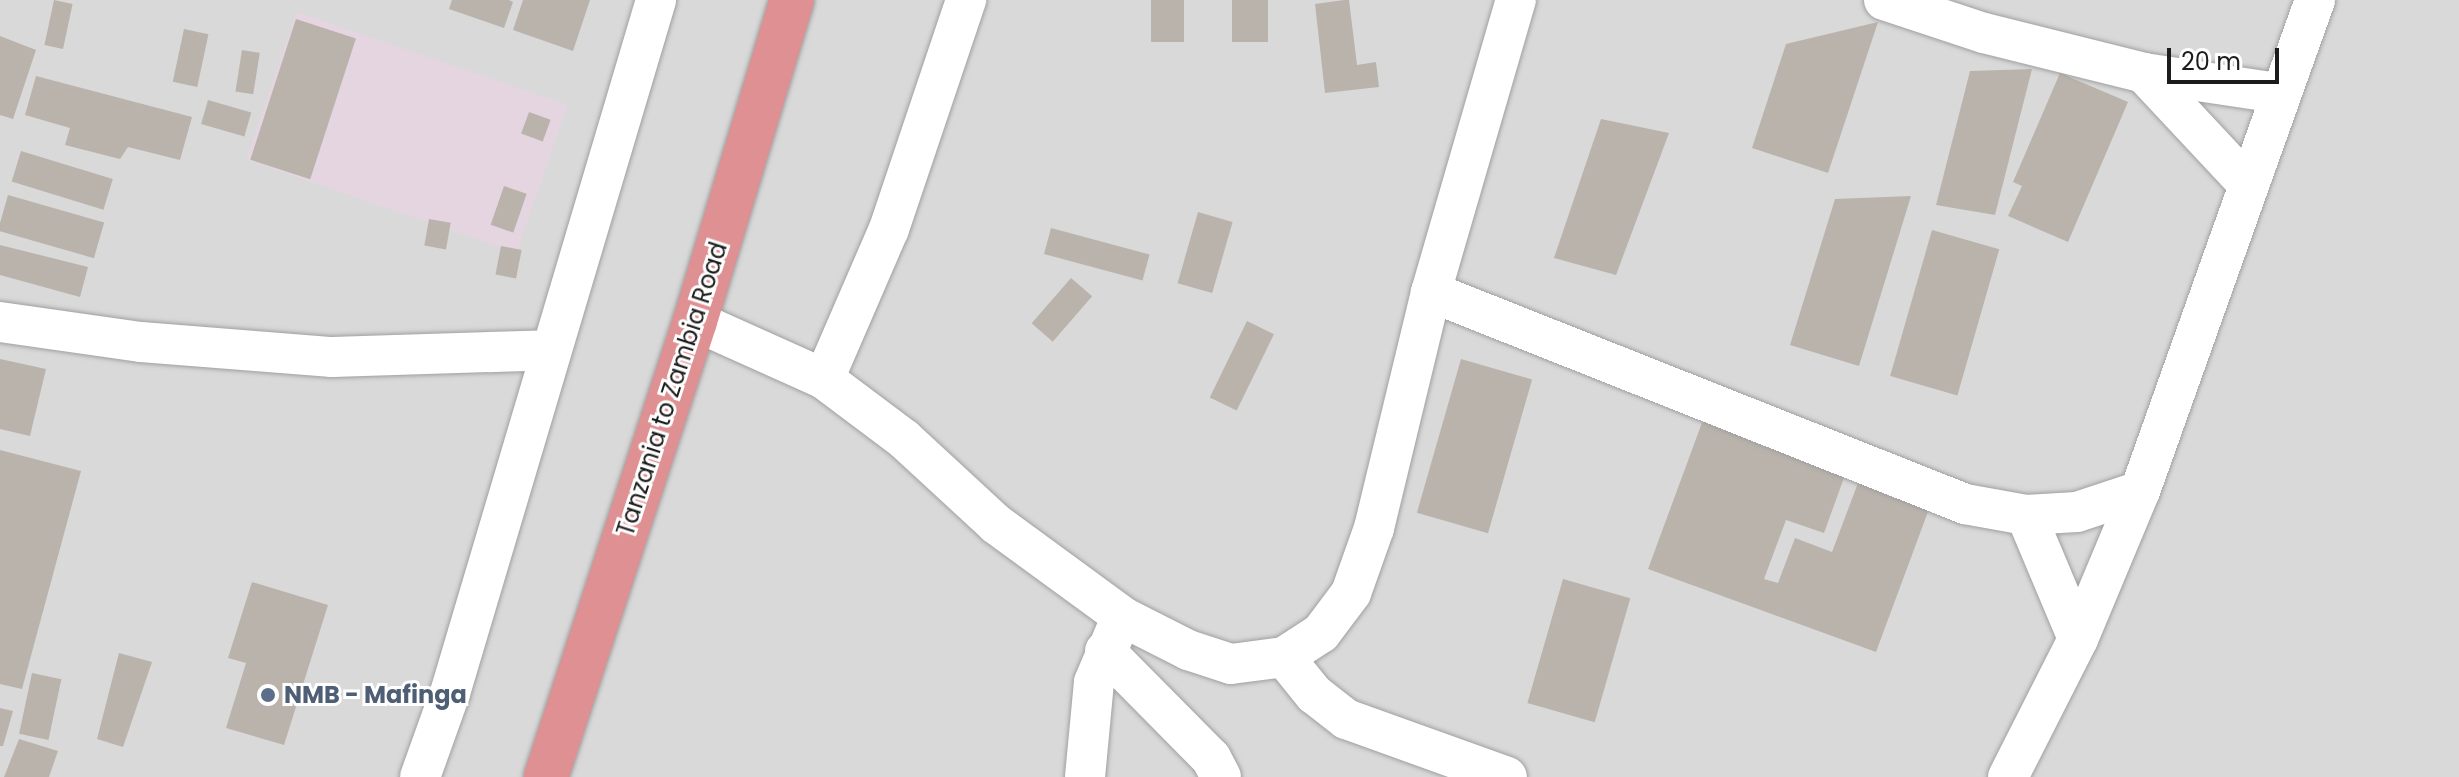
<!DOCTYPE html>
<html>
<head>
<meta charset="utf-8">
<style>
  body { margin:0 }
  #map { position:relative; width:2459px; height:777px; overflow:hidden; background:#edebe3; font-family:Poppins,sans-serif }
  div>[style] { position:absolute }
  .residential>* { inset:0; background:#dad9d9; transform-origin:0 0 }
  .industrial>* { inset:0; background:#e5d5e0; transform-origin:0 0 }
  .building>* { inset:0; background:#b9b3ac; transform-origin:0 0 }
  .roads { filter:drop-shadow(0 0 2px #a0a0a0) drop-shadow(0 0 2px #a0a0a0) }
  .minor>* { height:40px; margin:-20px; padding:0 20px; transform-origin:20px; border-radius:20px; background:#fff }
  .highway>* { height:44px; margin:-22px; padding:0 22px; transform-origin:22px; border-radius:22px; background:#df9093 }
  .dots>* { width:22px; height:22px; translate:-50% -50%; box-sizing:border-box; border:4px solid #fff; border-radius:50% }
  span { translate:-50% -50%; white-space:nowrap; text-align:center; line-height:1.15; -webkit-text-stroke:6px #fff; paint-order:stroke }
  .street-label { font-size:24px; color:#1c1c1c }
  .service-label { font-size:24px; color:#4e5e75; font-weight:700 }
  .left { translate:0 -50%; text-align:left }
  .scale { position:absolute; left:2167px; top:48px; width:112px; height:36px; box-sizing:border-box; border:4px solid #1c1c1c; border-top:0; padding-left:10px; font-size:24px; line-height:28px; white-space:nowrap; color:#1c1c1c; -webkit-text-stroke:6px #fff; paint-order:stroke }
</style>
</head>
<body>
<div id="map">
  <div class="residential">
    <i style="left:0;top:0;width:2459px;height:777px"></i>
  </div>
  <div class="industrial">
    <i style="left:297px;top:12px;width:286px;height:156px;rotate:19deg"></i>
  </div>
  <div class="building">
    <i style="left:54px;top:0;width:19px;height:46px;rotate:12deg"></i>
    <i style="clip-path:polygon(452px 0,509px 0,513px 2px,504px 28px,449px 9px)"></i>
    <i style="clip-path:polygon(523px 0,590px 0,573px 51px,513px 30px)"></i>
    <i style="left:1151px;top:0;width:33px;height:42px"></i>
    <i style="left:1232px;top:0;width:36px;height:42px"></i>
    <i style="clip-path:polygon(1344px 0,1349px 0,1357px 65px,1376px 62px,1379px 87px,1325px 93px,1315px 4px)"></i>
    <i style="left:296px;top:19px;width:63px;height:148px;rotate:18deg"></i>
    <i style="clip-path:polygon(1878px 22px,1828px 173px,1752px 148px,1786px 44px)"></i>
    <i style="left:184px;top:29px;width:25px;height:54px;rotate:12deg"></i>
    <i style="clip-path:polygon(0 36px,36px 50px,13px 119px,0 115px)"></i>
    <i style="left:242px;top:50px;width:18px;height:42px;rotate:9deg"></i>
    <i style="clip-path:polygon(2032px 69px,1995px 215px,1936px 205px,1970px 71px)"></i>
    <i style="clip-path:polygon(2060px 73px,2128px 102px,2068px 242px,2008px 216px,2022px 186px,2013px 182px)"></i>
    <i style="clip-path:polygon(36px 76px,192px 117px,180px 160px,128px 147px,120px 159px,65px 145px,70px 128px,25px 115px)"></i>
    <i style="left:208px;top:100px;width:45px;height:25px;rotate:16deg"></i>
    <i style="left:529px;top:112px;width:23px;height:23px;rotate:20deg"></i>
    <i style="clip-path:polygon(1601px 119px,1669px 133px,1616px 275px,1554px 258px)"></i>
    <i style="left:21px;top:151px;width:96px;height:32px;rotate:17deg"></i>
    <i style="left:504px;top:186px;width:24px;height:41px;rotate:19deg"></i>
    <i style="left:8px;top:195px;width:100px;height:37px;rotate:16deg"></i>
    <i style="clip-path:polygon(1911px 196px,1859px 366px,1790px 345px,1835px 199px)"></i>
    <i style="left:1198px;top:212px;width:36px;height:74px;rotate:16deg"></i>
    <i style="left:429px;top:219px;width:22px;height:27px;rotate:10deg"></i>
    <i style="left:1051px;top:228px;width:102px;height:27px;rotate:15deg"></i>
    <i style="left:1932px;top:230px;width:70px;height:152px;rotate:16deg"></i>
    <i style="clip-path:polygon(0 245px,88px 267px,80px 297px,0 275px)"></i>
    <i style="left:501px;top:246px;width:21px;height:29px;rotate:11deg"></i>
    <i style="left:1071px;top:278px;width:28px;height:60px;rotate:41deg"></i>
    <i style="left:1247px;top:321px;width:30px;height:85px;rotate:26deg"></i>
    <i style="clip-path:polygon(0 359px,46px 369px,30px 436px,0 429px)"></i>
    <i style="left:1461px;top:359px;width:74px;height:160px;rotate:16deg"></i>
    <i style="clip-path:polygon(1703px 420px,1845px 475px,1824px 533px,1786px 520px,1764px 579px,1778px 583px,1795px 538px,1832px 552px,1861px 475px,1932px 501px,1876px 652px,1648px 569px)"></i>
    <i style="clip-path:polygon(0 450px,81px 471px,22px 689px,0 684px)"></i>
    <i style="left:1563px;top:579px;width:70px;height:129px;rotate:16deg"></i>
    <i style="clip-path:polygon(252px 582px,328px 605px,284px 745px,226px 728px,246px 663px,228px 658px)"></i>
    <i style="clip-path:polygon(119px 653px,152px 662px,123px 747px,97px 739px)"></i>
    <i style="left:32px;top:673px;width:30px;height:62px;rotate:12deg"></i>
    <i style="clip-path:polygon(0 708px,13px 711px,3px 746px,0 746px)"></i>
    <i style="clip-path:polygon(19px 739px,58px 751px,49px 777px,4px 777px)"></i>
  </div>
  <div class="roads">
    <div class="minor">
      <i style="left:1884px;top:0;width:105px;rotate:18.3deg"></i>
      <i style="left:1984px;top:33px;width:165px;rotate:14deg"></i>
      <i style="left:2144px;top:73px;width:135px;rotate:8.5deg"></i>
      <i style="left:2144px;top:73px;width:149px;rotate:46.9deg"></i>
      <i style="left:1431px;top:292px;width:575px;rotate:21.65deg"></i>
      <i style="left:1965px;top:504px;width:62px;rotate:10.2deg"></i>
      <i style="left:2026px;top:515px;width:51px;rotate:-3.4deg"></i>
      <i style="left:2077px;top:512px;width:66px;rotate:-18.4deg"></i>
      <i style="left:695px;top:321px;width:141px;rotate:24.2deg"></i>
      <i style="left:824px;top:379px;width:100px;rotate:36.9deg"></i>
      <i style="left:904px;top:439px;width:125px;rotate:42.7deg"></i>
      <i style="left:996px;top:524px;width:157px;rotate:36.2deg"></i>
      <i style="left:1123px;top:617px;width:73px;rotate:26.9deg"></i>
      <i style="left:1188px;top:650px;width:45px;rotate:18deg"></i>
      <i style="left:1231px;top:664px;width:53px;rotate:-7.5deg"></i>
      <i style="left:1284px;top:657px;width:44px;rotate:-33deg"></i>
      <i style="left:1321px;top:633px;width:50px;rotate:-53.1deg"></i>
      <i style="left:1351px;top:593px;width:69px;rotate:-70.5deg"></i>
      <i style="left:1374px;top:528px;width:243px;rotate:-76.4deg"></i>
      <i style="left:1431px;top:292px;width:304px;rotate:-73.8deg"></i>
      <i style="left:0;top:322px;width:142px;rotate:8.1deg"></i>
      <i style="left:141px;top:342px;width:192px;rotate:4.5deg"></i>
      <i style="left:332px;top:357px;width:218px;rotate:-1.8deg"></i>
      <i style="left:824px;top:379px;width:163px;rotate:-66.6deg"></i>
      <i style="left:889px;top:229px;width:242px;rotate:-71.4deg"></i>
      <i style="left:2026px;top:515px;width:134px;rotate:67.2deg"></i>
      <i style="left:1105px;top:651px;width:151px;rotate:45.3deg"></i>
      <i style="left:1211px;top:758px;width:21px;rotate:62deg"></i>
      <i style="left:1284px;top:657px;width:48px;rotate:51deg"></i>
      <i style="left:1314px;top:694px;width:41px;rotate:38deg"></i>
      <i style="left:1346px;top:719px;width:171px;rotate:19.8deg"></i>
      <i style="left:420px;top:777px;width:89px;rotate:-70.3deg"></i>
      <i style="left:450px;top:693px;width:723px;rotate:-73.44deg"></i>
      <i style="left:1085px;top:777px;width:95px;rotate:-84.6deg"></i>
      <i style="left:1094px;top:682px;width:56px;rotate:-67.1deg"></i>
      <i style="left:2008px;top:777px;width:155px;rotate:-63.1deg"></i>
      <i style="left:2078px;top:639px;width:160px;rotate:-67.3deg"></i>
      <i style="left:2140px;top:491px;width:521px;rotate:-70.38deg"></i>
    </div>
    <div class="highway">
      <i style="left:546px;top:777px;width:480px;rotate:-71.9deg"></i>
      <i style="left:695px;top:321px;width:335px;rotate:-73.2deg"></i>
    </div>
  </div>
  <div class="dots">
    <i style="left:268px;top:695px;background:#5c6f8a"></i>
  </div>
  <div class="street-label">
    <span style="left:672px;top:389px;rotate:-72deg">Tanzania to Zambia Road</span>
  </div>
  <div class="service-label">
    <span class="left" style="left:284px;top:695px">NMB - Mafinga</span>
  </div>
  <div class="scale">20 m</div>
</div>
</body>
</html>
